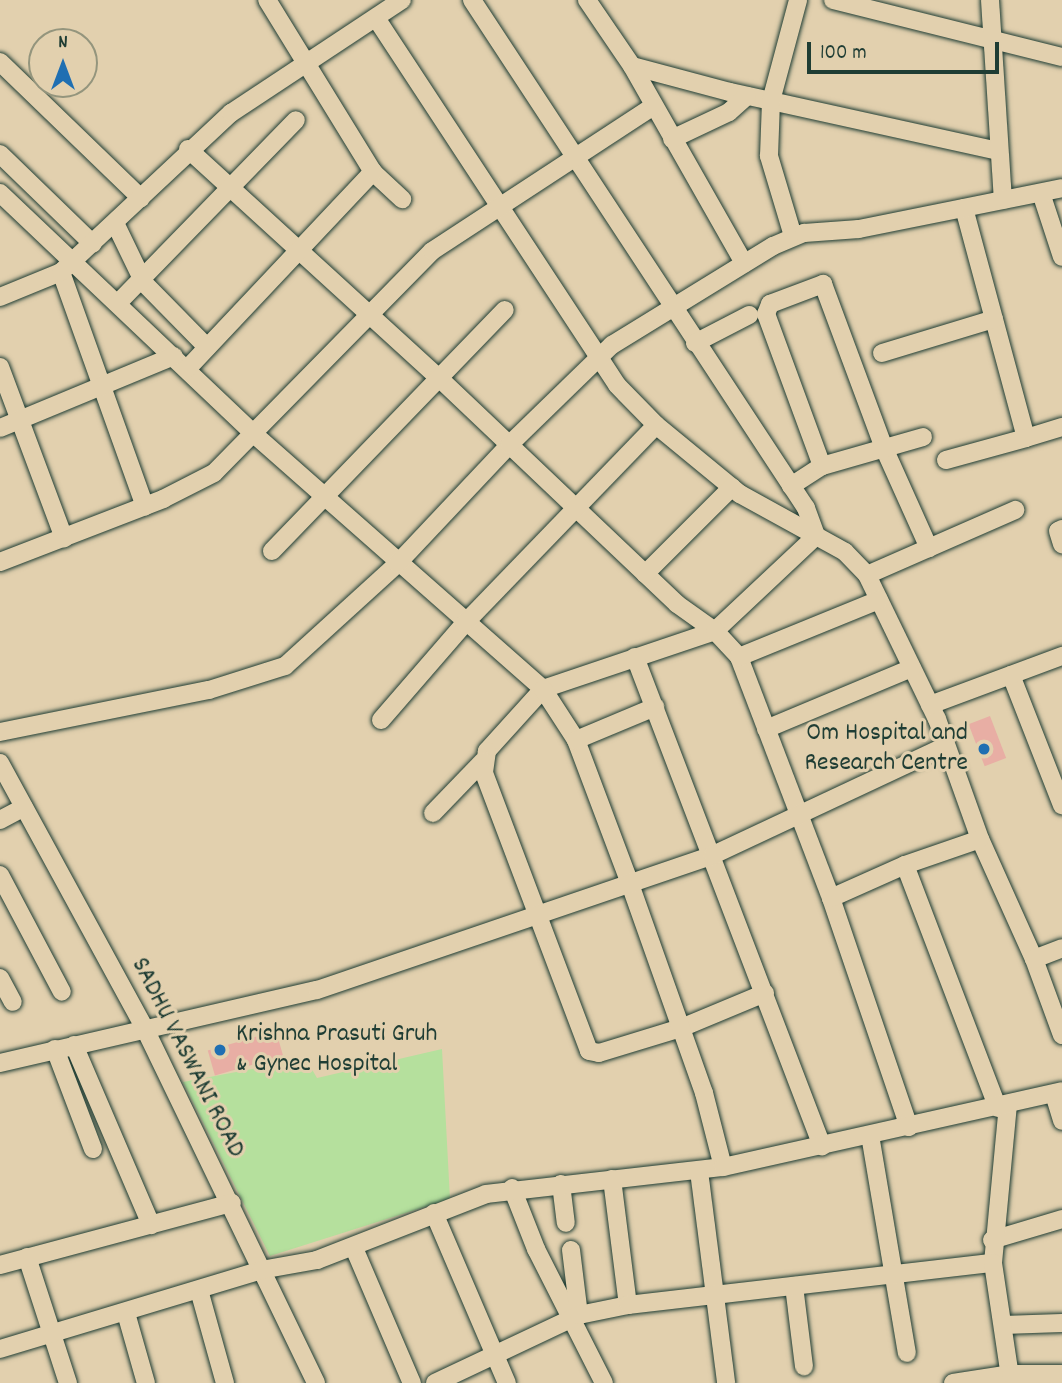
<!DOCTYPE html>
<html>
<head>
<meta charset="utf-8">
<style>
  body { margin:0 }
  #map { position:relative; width:1062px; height:1383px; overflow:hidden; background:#e2d0ae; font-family:Dekko,sans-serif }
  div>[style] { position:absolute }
  .green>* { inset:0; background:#b5e09d }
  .building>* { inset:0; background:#e8aea4; transform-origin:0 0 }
  .roads { filter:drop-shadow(0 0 2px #1f3d34) drop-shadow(0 0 2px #1f3d34) }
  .minor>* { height:18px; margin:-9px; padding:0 9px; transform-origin:9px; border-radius:9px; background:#e2d0ae }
  .dots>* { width:19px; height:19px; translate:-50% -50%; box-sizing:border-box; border:4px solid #e2d0ae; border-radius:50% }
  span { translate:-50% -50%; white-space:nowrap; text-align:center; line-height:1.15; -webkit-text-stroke:6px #e2d0ae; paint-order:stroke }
  .poi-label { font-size:26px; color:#1f3d34 }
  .right { translate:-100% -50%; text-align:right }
  .left { translate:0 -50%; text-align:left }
  .street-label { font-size:26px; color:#1f3d34 }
  .north { position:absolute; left:28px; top:28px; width:70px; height:70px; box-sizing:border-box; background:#e2d0ae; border:2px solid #94957d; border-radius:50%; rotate:0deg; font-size:19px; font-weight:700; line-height:28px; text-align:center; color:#1f3d34 }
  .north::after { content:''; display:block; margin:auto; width:24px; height:32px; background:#1f6fb2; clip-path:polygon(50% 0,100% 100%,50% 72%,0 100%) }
  .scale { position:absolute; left:807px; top:42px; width:192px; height:32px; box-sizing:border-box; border:4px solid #1f3d34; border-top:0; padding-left:9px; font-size:21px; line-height:24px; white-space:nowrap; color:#1f3d34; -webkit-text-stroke:5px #e2d0ae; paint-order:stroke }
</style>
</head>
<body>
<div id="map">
  <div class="green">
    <i style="clip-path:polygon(442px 1049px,450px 1199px,270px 1256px,183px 1082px,306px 1059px,317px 1078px)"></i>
  </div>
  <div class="building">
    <i style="left:990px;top:716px;width:45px;height:23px;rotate:69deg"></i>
    <i style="left:276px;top:1031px;width:26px;height:71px;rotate:74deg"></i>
  </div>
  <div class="roads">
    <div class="minor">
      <i style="left:472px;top:0;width:608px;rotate:56.68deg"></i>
      <i style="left:806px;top:508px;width:30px;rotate:70deg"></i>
      <i style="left:816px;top:536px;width:139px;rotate:136.8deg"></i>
      <i style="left:715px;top:631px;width:182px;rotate:161.4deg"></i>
      <i style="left:543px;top:689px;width:84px;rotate:132.1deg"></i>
      <i style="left:487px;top:751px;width:22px;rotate:98deg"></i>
      <i style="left:484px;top:773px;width:297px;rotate:69.3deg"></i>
      <i style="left:589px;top:1051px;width:10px;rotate:11deg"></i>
      <i style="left:599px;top:1053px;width:86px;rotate:-17deg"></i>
      <i style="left:681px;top:1028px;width:91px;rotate:-22.6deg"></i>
      <i style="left:587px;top:0;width:80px;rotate:55.7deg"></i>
      <i style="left:632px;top:66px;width:101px;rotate:14.9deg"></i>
      <i style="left:730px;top:92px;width:275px;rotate:12.4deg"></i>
      <i style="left:833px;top:0;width:236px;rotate:14deg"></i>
      <i style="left:990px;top:0;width:200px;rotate:86.3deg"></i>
      <i style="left:376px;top:18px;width:439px;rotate:56.7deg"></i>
      <i style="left:617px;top:385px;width:56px;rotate:45.7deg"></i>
      <i style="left:656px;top:425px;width:109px;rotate:39.4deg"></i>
      <i style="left:740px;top:494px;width:120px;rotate:28.9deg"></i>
      <i style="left:845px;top:552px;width:32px;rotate:46deg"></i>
      <i style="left:867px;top:575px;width:160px;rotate:64.1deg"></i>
      <i style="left:937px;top:719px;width:127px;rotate:70.3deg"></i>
      <i style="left:980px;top:839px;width:132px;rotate:65.8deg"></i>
      <i style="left:1034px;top:959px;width:81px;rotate:69.8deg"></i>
      <i style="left:0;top:62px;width:196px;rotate:44deg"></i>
      <i style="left:632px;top:66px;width:227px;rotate:60.4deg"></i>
      <i style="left:672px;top:139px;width:63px;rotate:-25.3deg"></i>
      <i style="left:729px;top:112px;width:24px;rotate:-42deg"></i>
      <i style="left:188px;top:149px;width:338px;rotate:42.4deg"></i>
      <i style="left:438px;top:377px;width:330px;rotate:43.5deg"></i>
      <i style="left:677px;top:604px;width:47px;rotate:35.4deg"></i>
      <i style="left:715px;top:631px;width:35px;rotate:47deg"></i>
      <i style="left:739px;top:657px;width:258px;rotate:69.1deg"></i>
      <i style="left:831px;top:898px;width:242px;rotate:71.2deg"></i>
      <i style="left:0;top:154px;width:129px;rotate:44.1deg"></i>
      <i style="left:373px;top:172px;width:40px;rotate:43deg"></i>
      <i style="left:0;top:193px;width:352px;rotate:43.5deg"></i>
      <i style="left:255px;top:435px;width:384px;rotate:41.4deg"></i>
      <i style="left:543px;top:689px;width:61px;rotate:57.1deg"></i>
      <i style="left:576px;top:740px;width:154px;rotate:69.4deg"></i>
      <i style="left:630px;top:884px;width:222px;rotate:70.5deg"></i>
      <i style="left:704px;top:1093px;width:76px;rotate:75.6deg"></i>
      <i style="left:1041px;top:193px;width:67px;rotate:71.8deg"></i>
      <i style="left:964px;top:208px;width:238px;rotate:74.9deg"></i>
      <i style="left:1026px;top:438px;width:38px;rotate:-17deg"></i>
      <i style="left:115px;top:223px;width:67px;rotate:64.2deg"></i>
      <i style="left:144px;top:283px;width:90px;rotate:45.5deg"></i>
      <i style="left:793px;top:236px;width:84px;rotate:-106.7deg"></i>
      <i style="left:769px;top:156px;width:55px;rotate:-87.9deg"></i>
      <i style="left:771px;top:101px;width:105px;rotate:-75deg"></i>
      <i style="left:61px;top:272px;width:249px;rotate:70.3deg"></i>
      <i style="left:0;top:297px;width:66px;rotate:-22.3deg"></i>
      <i style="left:61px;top:272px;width:233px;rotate:-43.1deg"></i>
      <i style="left:231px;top:113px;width:205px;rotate:-33.5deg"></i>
      <i style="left:118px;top:303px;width:255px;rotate:-45.8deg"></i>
      <i style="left:695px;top:343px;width:61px;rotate:-27.4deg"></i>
      <i style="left:882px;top:353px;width:117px;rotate:-16.9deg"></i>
      <i style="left:0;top:367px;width:183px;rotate:69.5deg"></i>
      <i style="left:188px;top:368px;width:270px;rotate:-46.7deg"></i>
      <i style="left:373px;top:172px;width:202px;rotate:-121.6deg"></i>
      <i style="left:0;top:428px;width:188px;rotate:-22.5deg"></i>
      <i style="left:946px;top:460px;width:83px;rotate:-15.4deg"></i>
      <i style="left:822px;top:466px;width:162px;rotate:-110.2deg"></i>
      <i style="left:766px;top:314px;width:11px;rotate:-68deg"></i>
      <i style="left:770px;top:304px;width:57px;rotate:-20.7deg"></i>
      <i style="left:823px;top:284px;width:175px;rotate:69.6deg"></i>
      <i style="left:884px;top:448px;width:110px;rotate:65.8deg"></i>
      <i style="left:791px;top:486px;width:37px;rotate:-33deg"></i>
      <i style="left:822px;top:466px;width:105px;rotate:-16deg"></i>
      <i style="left:1062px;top:529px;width:4px;rotate:153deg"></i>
      <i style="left:1058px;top:531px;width:14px;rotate:73deg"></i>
      <i style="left:272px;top:551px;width:335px;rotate:-46deg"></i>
      <i style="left:0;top:562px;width:175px;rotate:-21.1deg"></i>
      <i style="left:163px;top:499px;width:57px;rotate:-27deg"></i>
      <i style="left:214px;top:473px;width:311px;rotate:-45.5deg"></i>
      <i style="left:432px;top:251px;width:265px;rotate:-33.2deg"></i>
      <i style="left:645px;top:574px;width:123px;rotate:-45deg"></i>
      <i style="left:867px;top:575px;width:162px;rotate:-23.7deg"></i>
      <i style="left:635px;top:657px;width:524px;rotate:69.07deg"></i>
      <i style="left:739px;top:657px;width:151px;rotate:-22.2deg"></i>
      <i style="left:1011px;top:675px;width:140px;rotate:68.6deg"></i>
      <i style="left:930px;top:705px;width:141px;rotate:-20.4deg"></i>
      <i style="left:381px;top:720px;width:128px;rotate:-49.1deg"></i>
      <i style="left:465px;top:623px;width:275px;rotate:-46deg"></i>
      <i style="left:766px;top:729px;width:158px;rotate:-22.7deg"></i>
      <i style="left:0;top:732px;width:213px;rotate:-11.4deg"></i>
      <i style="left:209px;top:690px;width:80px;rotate:-17.5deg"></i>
      <i style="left:285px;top:666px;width:151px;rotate:-42.3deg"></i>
      <i style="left:397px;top:564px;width:163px;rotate:-46.7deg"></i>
      <i style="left:509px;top:445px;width:144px;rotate:-44.2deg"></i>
      <i style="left:612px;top:345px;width:189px;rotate:-31.6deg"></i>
      <i style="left:773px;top:246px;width:34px;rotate:-23deg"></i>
      <i style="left:804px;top:233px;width:55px;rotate:-4.2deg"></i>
      <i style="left:859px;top:229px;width:207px;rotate:-11.4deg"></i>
      <i style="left:576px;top:740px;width:86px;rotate:-22.7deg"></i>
      <i style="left:0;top:763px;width:303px;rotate:61.4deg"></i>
      <i style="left:145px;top:1029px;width:393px;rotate:64.2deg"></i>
      <i style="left:433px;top:813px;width:72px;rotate:-46.1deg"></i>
      <i style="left:0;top:820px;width:27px;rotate:-28deg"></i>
      <i style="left:905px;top:865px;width:260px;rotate:69.1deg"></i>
      <i style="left:0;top:875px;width:132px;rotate:62.1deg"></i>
      <i style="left:831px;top:898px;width:81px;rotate:-24deg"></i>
      <i style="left:905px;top:865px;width:79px;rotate:-19.1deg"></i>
      <i style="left:1034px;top:959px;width:30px;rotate:-21deg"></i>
      <i style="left:0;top:978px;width:27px;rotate:62deg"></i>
      <i style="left:74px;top:1045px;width:196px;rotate:66.8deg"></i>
      <i style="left:55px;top:1049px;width:107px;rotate:69.2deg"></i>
      <i style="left:0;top:1063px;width:325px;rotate:-13deg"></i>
      <i style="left:317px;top:990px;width:418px;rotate:-18.8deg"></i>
      <i style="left:713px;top:855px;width:257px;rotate:-25.1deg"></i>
      <i style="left:1054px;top:1094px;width:28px;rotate:73deg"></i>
      <i style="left:870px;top:1135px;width:221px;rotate:80.4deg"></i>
      <i style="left:699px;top:1171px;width:214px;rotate:82.7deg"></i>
      <i style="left:612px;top:1179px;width:127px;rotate:82.8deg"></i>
      <i style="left:561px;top:1184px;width:39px;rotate:83deg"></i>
      <i style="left:512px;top:1188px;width:66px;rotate:68.5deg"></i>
      <i style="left:536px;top:1249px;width:150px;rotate:63.1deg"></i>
      <i style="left:434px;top:1213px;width:185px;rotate:66.8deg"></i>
      <i style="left:992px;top:1240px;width:73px;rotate:-16.7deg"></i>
      <i style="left:354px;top:1248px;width:147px;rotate:66.8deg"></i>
      <i style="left:571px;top:1250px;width:65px;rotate:83deg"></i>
      <i style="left:27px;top:1257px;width:133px;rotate:72deg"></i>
      <i style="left:993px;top:1263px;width:159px;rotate:-84.6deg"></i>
      <i style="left:0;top:1265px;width:240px;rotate:-15deg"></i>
      <i style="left:794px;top:1286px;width:81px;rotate:82.9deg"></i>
      <i style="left:199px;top:1290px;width:97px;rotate:74.4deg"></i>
      <i style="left:126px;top:1313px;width:73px;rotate:74.1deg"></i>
      <i style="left:1003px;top:1325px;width:59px;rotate:-1.9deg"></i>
      <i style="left:0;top:1349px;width:273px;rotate:-16.8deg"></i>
      <i style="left:261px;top:1270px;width:57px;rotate:-10.1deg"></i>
      <i style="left:317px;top:1260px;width:181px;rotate:-21.3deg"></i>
      <i style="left:486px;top:1194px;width:239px;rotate:-6.5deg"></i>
      <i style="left:723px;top:1167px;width:347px;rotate:-12.6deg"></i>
      <i style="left:435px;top:1383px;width:159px;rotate:-25.3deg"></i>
      <i style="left:579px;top:1315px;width:50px;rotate:-11.5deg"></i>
      <i style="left:628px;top:1305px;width:367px;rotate:-6.6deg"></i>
      <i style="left:993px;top:1263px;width:121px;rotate:81.5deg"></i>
      <i style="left:953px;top:1383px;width:59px;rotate:-8.8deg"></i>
      <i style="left:1011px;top:1374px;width:51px"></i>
    </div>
  </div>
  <div class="dots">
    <i style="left:984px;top:749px;background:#1f6fb2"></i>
    <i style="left:220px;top:1050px;background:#1f6fb2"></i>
  </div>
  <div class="poi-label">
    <span class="right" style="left:968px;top:749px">Om Hospital and<br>Research Centre</span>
    <span class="left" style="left:236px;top:1050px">Krishna Prasuti Gruh<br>&amp; Gynec Hospital</span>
  </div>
  <div class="street-label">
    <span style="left:187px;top:1058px;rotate:63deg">SADHU VASWANI ROAD</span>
  </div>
  <div class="north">N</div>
  <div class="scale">100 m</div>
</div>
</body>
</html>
